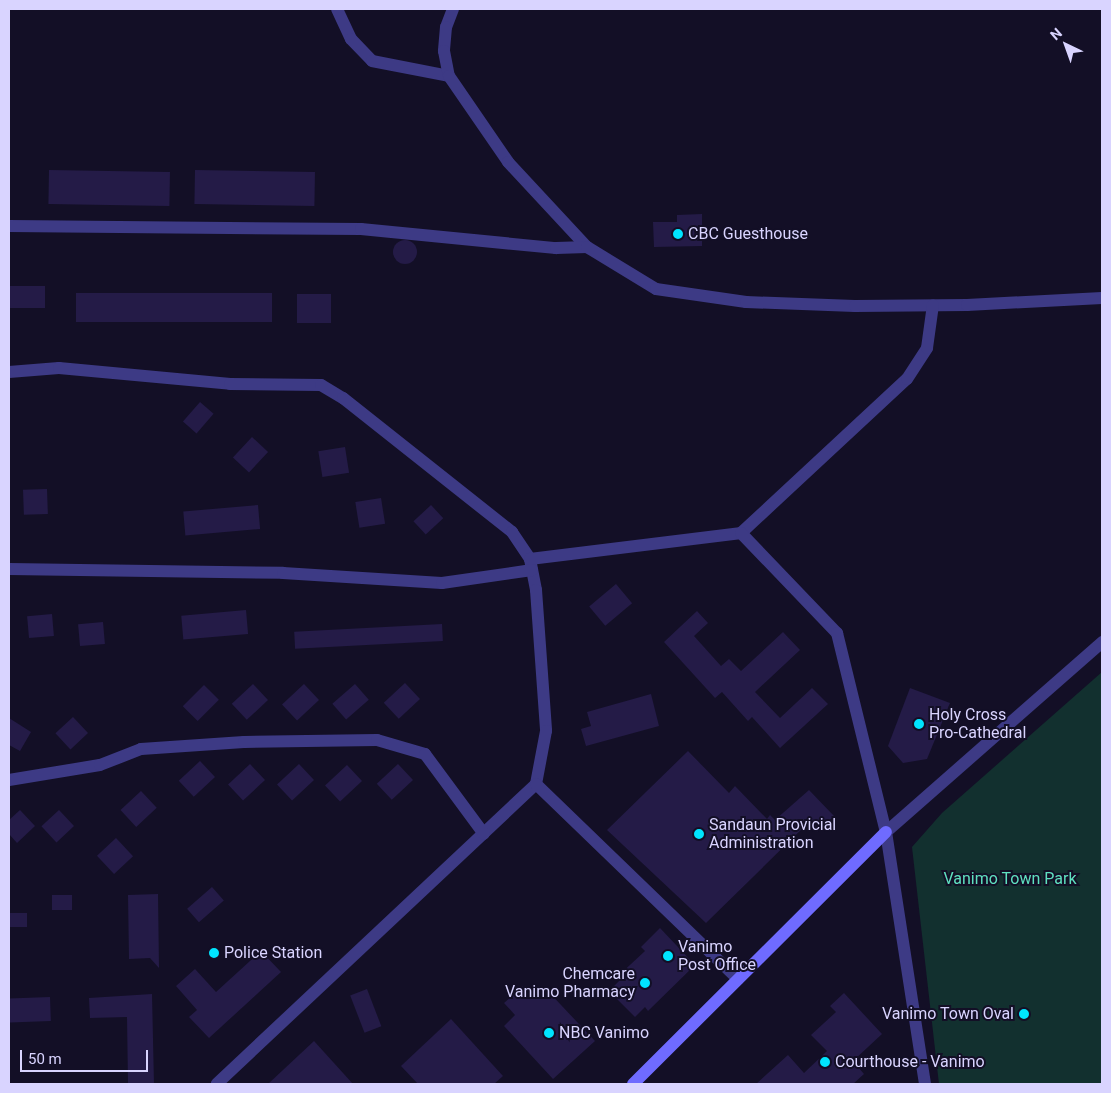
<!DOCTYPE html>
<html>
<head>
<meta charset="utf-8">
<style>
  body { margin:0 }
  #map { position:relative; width:1111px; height:1093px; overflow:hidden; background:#130f26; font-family:Roboto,sans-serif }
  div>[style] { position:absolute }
  .green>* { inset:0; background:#12302f }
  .building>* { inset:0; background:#241b47; transform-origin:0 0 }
  .round { border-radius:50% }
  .street>* { height:12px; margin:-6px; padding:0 6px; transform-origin:6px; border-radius:6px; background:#3d3a85 }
  .secondary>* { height:12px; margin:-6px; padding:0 6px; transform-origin:6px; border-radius:6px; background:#6f6bff }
  .dots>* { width:14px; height:14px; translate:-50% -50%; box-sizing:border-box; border:2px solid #130f26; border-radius:50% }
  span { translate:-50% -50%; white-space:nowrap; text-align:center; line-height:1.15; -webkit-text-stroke:4px #130f26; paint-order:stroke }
  .poi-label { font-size:16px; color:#d9d4ff }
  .left { translate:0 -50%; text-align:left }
  .right { translate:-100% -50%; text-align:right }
  .park-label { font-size:16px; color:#5fe0c0 }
  .frame { position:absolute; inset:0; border:10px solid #d9d4ff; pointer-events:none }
  .north { position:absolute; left:1041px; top:20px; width:50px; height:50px; -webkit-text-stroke:4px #130f26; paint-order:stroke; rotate:318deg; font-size:14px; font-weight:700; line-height:20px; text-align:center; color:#d9d4ff }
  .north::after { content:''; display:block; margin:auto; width:18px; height:22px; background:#d9d4ff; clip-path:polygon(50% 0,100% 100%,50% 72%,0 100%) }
  .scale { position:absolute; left:20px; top:1050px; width:128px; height:22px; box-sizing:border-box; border:2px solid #d9d4ff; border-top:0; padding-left:6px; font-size:15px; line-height:18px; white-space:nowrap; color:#d9d4ff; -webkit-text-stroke:4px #130f26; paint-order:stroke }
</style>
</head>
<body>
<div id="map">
  <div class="green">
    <i style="clip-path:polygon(1102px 672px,1102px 1084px,939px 1084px,912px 847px,942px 813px)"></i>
  </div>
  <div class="building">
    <i style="left:49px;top:170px;width:121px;height:34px;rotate:1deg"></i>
    <i style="left:195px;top:170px;width:120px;height:34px;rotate:1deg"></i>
    <i style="clip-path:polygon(702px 214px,702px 246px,654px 247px,653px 222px,677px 222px,677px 215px)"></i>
    <i class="round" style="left:393px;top:240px;width:24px;height:24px"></i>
    <i style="left:9px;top:286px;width:36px;height:22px"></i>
    <i style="left:76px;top:293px;width:196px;height:29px"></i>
    <i style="left:297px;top:294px;width:34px;height:29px"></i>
    <i style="left:200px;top:402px;width:18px;height:26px;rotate:41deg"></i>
    <i style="left:252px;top:437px;width:22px;height:28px;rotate:43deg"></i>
    <i style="left:345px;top:447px;width:26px;height:27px;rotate:81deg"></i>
    <i style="left:47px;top:489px;width:25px;height:24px;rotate:88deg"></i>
    <i style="left:381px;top:498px;width:26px;height:26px;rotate:81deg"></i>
    <i style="left:258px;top:505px;width:24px;height:75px;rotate:85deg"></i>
    <i style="left:431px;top:505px;width:18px;height:24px;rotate:47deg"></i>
    <i style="left:616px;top:584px;width:25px;height:35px;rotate:50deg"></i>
    <i style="left:246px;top:610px;width:24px;height:65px;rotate:85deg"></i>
    <i style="clip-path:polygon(697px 611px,708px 623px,694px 636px,721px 666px,729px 659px,741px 671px,783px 632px,800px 650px,755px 692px,780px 718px,812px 688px,828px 704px,780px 748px,752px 717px,748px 721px,722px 692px,715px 698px,664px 642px)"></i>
    <i style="left:52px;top:614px;width:22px;height:25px;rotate:85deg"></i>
    <i style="left:103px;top:622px;width:22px;height:25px;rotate:85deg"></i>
    <i style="left:442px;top:624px;width:17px;height:148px;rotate:87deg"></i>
    <i style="left:405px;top:683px;width:22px;height:29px;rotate:47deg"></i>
    <i style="left:253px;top:684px;width:22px;height:29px;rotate:47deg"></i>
    <i style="left:304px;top:684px;width:22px;height:30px;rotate:47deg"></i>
    <i style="left:355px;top:684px;width:21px;height:30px;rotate:49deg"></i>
    <i style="left:204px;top:685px;width:21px;height:30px;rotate:45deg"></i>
    <i style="clip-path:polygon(910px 688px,950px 703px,927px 759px,903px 763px,888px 746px)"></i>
    <i style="clip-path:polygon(651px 694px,659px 726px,586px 746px,581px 729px,591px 726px,587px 712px)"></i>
    <i style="left:73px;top:717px;width:22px;height:24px;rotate:47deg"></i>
    <i style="clip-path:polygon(9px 718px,31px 732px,20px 751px,9px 745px)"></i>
    <i style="clip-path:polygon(688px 751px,729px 793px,735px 786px,767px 819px,770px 815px,775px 820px,809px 790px,834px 816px,817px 832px,808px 823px,706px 923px,607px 830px)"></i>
    <i style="left:200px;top:761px;width:22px;height:29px;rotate:47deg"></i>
    <i style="left:250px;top:764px;width:22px;height:30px;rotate:47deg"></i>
    <i style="left:299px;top:764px;width:22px;height:30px;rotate:47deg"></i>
    <i style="left:398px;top:764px;width:22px;height:29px;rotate:47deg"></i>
    <i style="left:347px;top:765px;width:22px;height:30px;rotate:47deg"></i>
    <i style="left:141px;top:791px;width:23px;height:28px;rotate:47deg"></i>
    <i style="clip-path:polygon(20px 810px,35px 826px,17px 843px,9px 834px,9px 820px)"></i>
    <i style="left:59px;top:810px;width:22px;height:24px;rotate:47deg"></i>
    <i style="left:116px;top:838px;width:25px;height:26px;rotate:47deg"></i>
    <i style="left:212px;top:887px;width:18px;height:33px;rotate:49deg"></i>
    <i style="clip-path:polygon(158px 894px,159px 968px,150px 958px,129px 959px,128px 895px)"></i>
    <i style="left:52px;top:895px;width:20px;height:15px"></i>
    <i style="left:9px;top:913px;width:18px;height:14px"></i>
    <i style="clip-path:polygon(660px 928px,695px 965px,648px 1011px,645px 1007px,635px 1017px,609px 991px,620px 980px,617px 977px,645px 951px,641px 947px)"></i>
    <i style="clip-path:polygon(261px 951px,281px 972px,209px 1038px,189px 1017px,197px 1010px,176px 986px,195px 969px,216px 992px)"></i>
    <i style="clip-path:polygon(523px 986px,534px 998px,545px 988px,595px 1041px,553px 1079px,504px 1026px,515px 1015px,504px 1003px)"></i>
    <i style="left:367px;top:989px;width:40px;height:18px;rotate:69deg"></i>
    <i style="clip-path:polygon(844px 993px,882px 1034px,853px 1061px,864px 1074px,853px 1084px,756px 1084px,788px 1055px,804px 1073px,827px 1051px,811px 1035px,836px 1012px,830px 1006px)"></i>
    <i style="clip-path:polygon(152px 994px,154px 1084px,128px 1084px,127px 1017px,90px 1018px,89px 998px)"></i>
    <i style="left:50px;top:997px;width:24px;height:41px;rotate:88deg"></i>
    <i style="clip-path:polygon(451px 1019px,503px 1076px,494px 1084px,418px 1084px,401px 1066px)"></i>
    <i style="clip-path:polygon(314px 1041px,353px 1084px,268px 1084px)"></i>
  </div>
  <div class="street">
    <i style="left:337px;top:9px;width:33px;rotate:65deg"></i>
    <i style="left:351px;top:39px;width:30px;rotate:46deg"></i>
    <i style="left:372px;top:61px;width:78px;rotate:11deg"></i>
    <i style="left:453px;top:9px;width:19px;rotate:111deg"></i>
    <i style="left:446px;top:27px;width:24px;rotate:95deg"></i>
    <i style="left:444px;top:51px;width:25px;rotate:79deg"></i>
    <i style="left:449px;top:76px;width:104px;rotate:55.5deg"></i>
    <i style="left:508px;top:162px;width:116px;rotate:47.1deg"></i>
    <i style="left:9px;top:226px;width:352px;rotate:0.5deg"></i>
    <i style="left:361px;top:229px;width:196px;rotate:5.6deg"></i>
    <i style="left:556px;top:248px;width:31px;rotate:-2deg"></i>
    <i style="left:587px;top:247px;width:81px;rotate:31.3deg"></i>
    <i style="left:656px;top:289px;width:91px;rotate:8.2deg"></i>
    <i style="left:746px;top:302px;width:109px;rotate:2.1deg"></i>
    <i style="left:855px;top:306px;width:112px;rotate:-0.5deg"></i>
    <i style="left:967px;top:305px;width:135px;rotate:-3deg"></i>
    <i style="left:9px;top:372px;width:50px;rotate:-4.6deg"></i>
    <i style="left:59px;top:368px;width:172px;rotate:5.3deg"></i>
    <i style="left:230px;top:384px;width:91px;rotate:0.6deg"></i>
    <i style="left:321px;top:385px;width:26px;rotate:31deg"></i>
    <i style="left:343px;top:398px;width:216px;rotate:38.4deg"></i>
    <i style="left:512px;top:532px;width:32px;rotate:56deg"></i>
    <i style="left:530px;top:559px;width:32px;rotate:79deg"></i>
    <i style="left:536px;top:590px;width:141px;rotate:85.9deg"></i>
    <i style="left:546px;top:731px;width:54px;rotate:100.7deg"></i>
    <i style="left:536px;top:784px;width:438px;rotate:136.8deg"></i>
    <i style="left:741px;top:533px;width:226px;rotate:-42.9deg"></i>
    <i style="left:907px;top:379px;width:37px;rotate:-57deg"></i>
    <i style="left:927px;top:348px;width:43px;rotate:-82.1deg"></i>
    <i style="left:530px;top:559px;width:213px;rotate:-7deg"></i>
    <i style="left:741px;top:533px;width:139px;rotate:46.2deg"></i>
    <i style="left:837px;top:633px;width:205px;rotate:76.2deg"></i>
    <i style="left:886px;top:832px;width:255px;rotate:81.2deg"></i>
    <i style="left:9px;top:569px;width:274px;rotate:0.8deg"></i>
    <i style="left:283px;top:573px;width:159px;rotate:3.6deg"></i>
    <i style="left:442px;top:583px;width:91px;rotate:-8.2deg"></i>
    <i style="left:9px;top:780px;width:92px;rotate:-9.4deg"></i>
    <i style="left:100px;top:765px;width:44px;rotate:-21.3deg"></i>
    <i style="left:141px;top:749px;width:103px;rotate:-3.9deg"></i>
    <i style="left:244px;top:742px;width:133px;rotate:-0.9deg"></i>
    <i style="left:377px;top:740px;width:50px;rotate:16.3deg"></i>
    <i style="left:425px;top:754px;width:99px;rotate:53.6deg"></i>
    <i style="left:536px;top:784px;width:281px;rotate:44deg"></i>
    <i style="left:886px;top:832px;width:288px;rotate:-41.3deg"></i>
  </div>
  <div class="secondary">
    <i style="left:633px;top:1084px;width:357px;rotate:-44.9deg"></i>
  </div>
  <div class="dots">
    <i style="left:678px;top:234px;background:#00e5ff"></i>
    <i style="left:919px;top:724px;background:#00e5ff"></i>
    <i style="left:699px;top:834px;background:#00e5ff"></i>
    <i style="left:214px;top:953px;background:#00e5ff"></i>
    <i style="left:668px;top:956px;background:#00e5ff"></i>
    <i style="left:645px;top:983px;background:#00e5ff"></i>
    <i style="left:1024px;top:1014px;background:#00e5ff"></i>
    <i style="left:549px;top:1033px;background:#00e5ff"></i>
    <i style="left:825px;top:1062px;background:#00e5ff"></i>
  </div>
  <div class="poi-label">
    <span class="left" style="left:688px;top:234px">CBC Guesthouse</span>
    <span class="left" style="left:929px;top:724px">Holy Cross<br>Pro-Cathedral</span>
    <span class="left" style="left:709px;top:834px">Sandaun Provicial<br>Administration</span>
    <span class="left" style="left:678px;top:956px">Vanimo<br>Post Office</span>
    <span class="left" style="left:224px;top:953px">Police Station</span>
    <span class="right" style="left:635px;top:983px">Chemcare<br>Vanimo Pharmacy</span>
    <span class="right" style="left:1014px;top:1014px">Vanimo Town Oval</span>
    <span class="left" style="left:559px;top:1033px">NBC Vanimo</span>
    <span class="left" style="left:835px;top:1062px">Courthouse - Vanimo</span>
  </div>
  <div class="park-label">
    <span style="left:1010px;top:879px">Vanimo Town Park</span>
  </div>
  <div class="frame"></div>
  <div class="north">N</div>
  <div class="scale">50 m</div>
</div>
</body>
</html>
